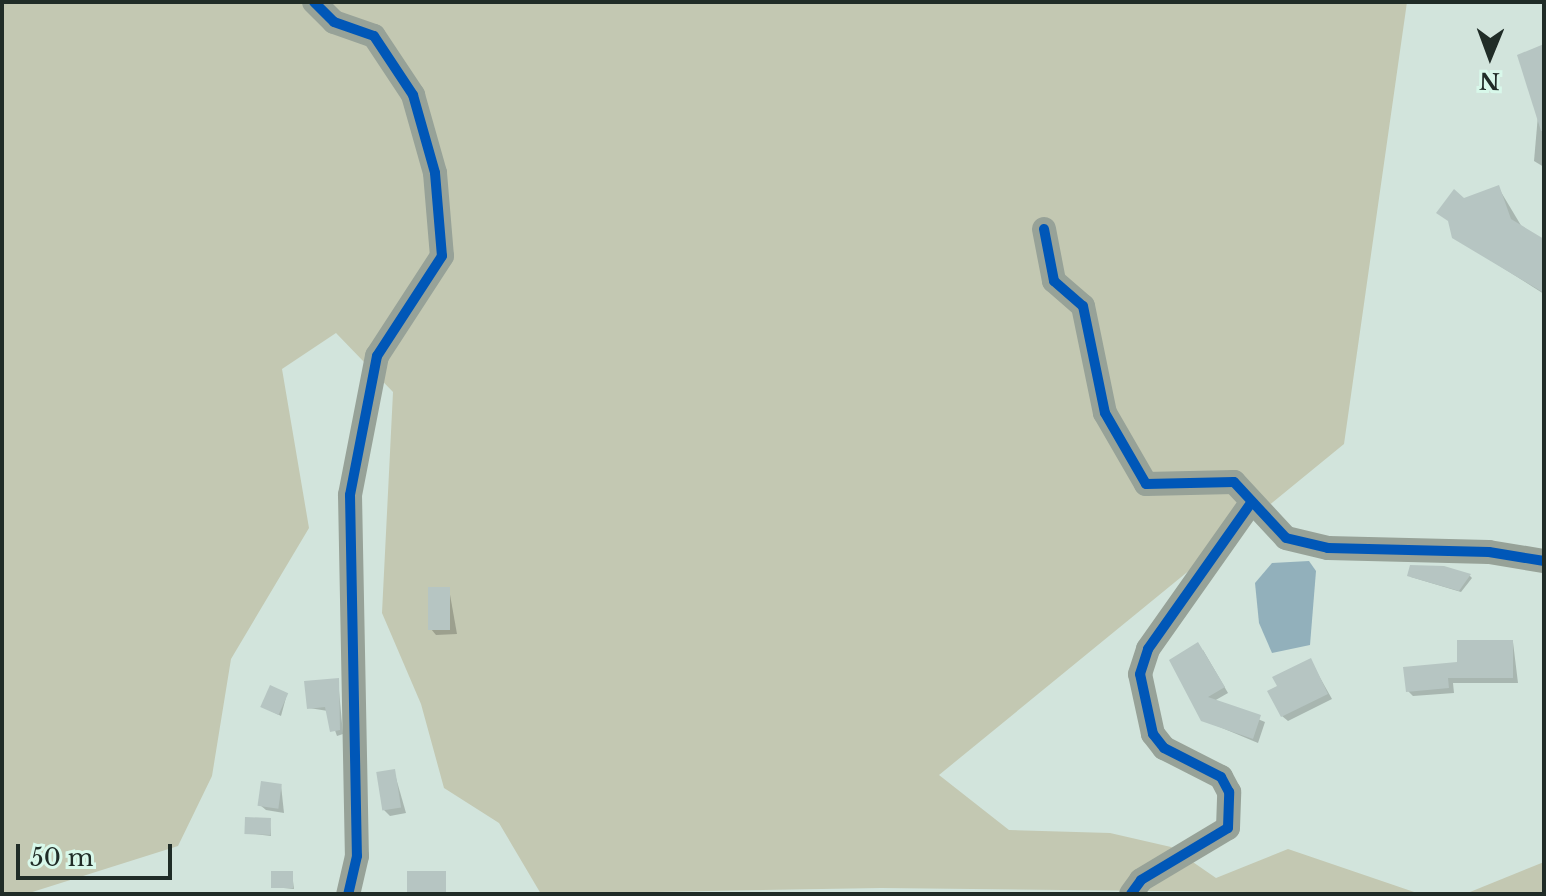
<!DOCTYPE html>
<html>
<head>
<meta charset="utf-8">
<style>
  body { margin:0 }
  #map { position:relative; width:1546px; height:896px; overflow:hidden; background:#d2e4dc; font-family:"Libre Baskerville",serif }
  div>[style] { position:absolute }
  .forest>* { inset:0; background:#c3c8b2 }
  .water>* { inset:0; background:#92b0bb }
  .shadow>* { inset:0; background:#0003; transform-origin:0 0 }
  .building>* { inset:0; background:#b6c5c2; transform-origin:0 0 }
  .street>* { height:24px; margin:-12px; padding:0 12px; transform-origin:12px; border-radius:12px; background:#97a298 }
  .cycleway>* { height:10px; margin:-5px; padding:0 5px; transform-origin:5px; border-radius:5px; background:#0057b8 }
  span { translate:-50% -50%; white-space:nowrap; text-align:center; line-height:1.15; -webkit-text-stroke:6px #d8f8ea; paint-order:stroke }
  .frame { position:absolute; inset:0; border:4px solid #202c27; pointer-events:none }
  .north { position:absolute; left:1450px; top:16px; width:80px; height:80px; -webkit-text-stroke:6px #d8f8ea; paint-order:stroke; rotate:181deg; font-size:22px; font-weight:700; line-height:32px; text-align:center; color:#202c27 }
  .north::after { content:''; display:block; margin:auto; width:28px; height:36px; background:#202c27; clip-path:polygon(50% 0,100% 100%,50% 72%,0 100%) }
  .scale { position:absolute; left:16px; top:844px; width:156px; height:36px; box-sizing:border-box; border:4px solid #202c27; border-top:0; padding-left:10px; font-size:24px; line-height:28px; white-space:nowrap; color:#202c27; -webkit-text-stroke:6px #d8f8ea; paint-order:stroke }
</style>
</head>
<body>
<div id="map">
  <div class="forest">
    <i style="clip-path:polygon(2px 2px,1407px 2px,1344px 444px,939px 775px,1009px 830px,1110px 833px,1171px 847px,1216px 878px,1288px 849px,1420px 894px,881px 888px,541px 894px,499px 823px,444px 788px,421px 704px,382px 613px,393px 392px,336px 333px,282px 369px,309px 528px,231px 659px,212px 776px,178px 846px,26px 894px,2px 894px)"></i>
    <i style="clip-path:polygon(1544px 862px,1544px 894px,1465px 894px)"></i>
  </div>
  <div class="water">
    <i style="clip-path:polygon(1309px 561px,1316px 571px,1310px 645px,1272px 653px,1259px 623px,1255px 583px,1272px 563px)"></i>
  </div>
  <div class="shadow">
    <i style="clip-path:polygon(1544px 46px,1544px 167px,1534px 161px)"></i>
    <i style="clip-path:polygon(1498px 187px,1544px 264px,1544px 294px,1454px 237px,1463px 200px)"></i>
    <i style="clip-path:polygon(1411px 567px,1470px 576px,1472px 578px,1461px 592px,1411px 577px)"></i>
    <i style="clip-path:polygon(449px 589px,457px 634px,436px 635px,431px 629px)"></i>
    <i style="clip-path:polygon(1513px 642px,1518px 683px,1453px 683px,1454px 693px,1413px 696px,1408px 691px)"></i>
    <i style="clip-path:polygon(1203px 650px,1228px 693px,1214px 701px,1265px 722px,1258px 743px,1203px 720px)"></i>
    <i style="clip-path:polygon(1310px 660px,1332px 699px,1288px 721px,1282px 716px)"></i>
    <i style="clip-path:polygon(338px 680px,343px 734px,337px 736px,328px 711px,309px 708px)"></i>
    <i style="clip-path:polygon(287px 694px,281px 716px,263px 707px)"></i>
    <i style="clip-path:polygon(394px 771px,406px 813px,390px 816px,384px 810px)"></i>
    <i style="clip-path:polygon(281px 785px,284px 813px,266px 810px,260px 805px)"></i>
    <i style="clip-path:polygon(270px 820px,271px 836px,246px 833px)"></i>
    <i style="clip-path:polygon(292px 873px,294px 889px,273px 887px)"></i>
    <i style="left:409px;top:873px;width:36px;height:21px"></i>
  </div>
  <div class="building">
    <i style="clip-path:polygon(1544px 44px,1544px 131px,1541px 131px,1517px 55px)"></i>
    <i style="clip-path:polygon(1499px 185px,1511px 219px,1544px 239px,1544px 293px,1452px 238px,1448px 221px,1436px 213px,1454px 189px,1464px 198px)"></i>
    <i style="clip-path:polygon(1410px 565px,1444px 566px,1471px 574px,1459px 591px,1407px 576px)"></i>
    <i style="left:428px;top:587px;width:22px;height:43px"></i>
    <i style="clip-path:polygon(1457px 640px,1513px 640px,1513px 678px,1448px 678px,1449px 688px,1406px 692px,1403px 667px,1457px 662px)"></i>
    <i style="clip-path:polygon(1198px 642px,1225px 687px,1208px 697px,1261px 715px,1253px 739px,1201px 721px,1169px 660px)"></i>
    <i style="clip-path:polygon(1311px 658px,1328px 694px,1281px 717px,1267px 691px,1277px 686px,1272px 677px)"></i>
    <i style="clip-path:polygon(339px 678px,340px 730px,330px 732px,325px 707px,307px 709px,304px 681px)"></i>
    <i style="left:270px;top:685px;width:20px;height:24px;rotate:24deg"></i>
    <i style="left:395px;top:769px;width:39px;height:19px;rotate:81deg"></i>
    <i style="left:261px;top:781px;width:21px;height:25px;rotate:8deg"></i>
    <i style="left:245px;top:817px;width:26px;height:17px;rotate:2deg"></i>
    <i style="left:271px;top:871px;width:22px;height:17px"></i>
    <i style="left:407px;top:871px;width:39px;height:23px"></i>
  </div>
  <div class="street">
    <i style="left:314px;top:2px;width:28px;rotate:45deg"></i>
    <i style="left:334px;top:22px;width:42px;rotate:19.3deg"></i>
    <i style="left:374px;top:36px;width:71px;rotate:56.5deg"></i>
    <i style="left:413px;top:95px;width:81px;rotate:74.2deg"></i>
    <i style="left:435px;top:173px;width:83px;rotate:85.2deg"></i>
    <i style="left:442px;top:256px;width:119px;rotate:123deg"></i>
    <i style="left:377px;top:356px;width:142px;rotate:101deg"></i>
    <i style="left:350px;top:495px;width:361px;rotate:88.9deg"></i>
    <i style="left:357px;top:856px;width:39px;rotate:103deg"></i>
    <i style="left:1044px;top:229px;width:53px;rotate:79.1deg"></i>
    <i style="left:1054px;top:281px;width:38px;rotate:41deg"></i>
    <i style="left:1083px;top:306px;width:109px;rotate:78.4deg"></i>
    <i style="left:1105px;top:413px;width:82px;rotate:60deg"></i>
    <i style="left:1146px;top:484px;width:88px;rotate:-1.3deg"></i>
    <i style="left:1234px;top:482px;width:76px;rotate:47.1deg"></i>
    <i style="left:1286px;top:538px;width:43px;rotate:13.4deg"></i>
    <i style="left:1328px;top:548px;width:161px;rotate:1.4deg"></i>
    <i style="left:1489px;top:552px;width:56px;rotate:9.3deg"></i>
    <i style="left:1131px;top:894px;width:17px;rotate:-54deg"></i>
    <i style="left:1141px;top:880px;width:101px;rotate:-30.9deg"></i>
    <i style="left:1228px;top:828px;width:36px;rotate:-88deg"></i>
    <i style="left:1229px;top:792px;width:17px;rotate:-118deg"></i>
    <i style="left:1221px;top:777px;width:64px;rotate:-153deg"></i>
    <i style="left:1164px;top:748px;width:18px;rotate:-128deg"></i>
    <i style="left:1153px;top:734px;width:61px;rotate:-102.2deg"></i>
    <i style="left:1140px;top:674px;width:26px;rotate:-72deg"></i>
    <i style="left:1148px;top:649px;width:179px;rotate:-54.8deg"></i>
  </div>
  <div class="cycleway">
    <i style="left:314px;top:2px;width:28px;rotate:45deg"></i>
    <i style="left:334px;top:22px;width:42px;rotate:19.3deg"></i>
    <i style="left:374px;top:36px;width:71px;rotate:56.5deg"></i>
    <i style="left:413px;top:95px;width:81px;rotate:74.2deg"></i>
    <i style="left:435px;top:173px;width:83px;rotate:85.2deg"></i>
    <i style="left:442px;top:256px;width:119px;rotate:123deg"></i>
    <i style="left:377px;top:356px;width:142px;rotate:101deg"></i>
    <i style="left:350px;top:495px;width:361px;rotate:88.9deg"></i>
    <i style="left:357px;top:856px;width:39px;rotate:103deg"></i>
    <i style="left:1044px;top:229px;width:53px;rotate:79.1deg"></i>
    <i style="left:1054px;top:281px;width:38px;rotate:41deg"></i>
    <i style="left:1083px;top:306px;width:109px;rotate:78.4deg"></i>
    <i style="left:1105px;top:413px;width:82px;rotate:60deg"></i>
    <i style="left:1146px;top:484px;width:88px;rotate:-1.3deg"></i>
    <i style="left:1234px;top:482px;width:76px;rotate:47.1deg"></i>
    <i style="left:1286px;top:538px;width:43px;rotate:13.4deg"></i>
    <i style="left:1328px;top:548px;width:161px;rotate:1.4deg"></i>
    <i style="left:1489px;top:552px;width:56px;rotate:9.3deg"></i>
    <i style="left:1131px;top:894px;width:17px;rotate:-54deg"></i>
    <i style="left:1141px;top:880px;width:101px;rotate:-30.9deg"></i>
    <i style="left:1228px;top:828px;width:36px;rotate:-88deg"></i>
    <i style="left:1229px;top:792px;width:17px;rotate:-118deg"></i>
    <i style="left:1221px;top:777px;width:64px;rotate:-153deg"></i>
    <i style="left:1164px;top:748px;width:18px;rotate:-128deg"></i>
    <i style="left:1153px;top:734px;width:61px;rotate:-102.2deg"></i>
    <i style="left:1140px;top:674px;width:26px;rotate:-72deg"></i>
    <i style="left:1148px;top:649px;width:179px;rotate:-54.8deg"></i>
  </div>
  <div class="frame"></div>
  <div class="north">N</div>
  <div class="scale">50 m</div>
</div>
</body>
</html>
